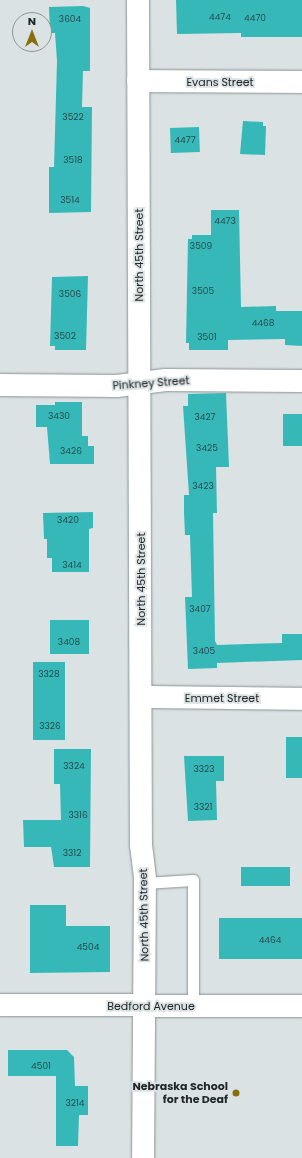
<!DOCTYPE html>
<html>
<head>
<meta charset="utf-8">
<style>
  body { margin:0 }
  #map { position:relative; width:302px; height:1158px; overflow:hidden; background:#dae2e4; font-family:Poppins,sans-serif }
  div>[style] { position:absolute }
  .building>* { inset:0; background:#36b8b9; transform-origin:0 0 }
  .roads { filter:drop-shadow(0 0 1px #8b9295) drop-shadow(0 0 1px #8b9295) }
  .service>* { height:11px; margin:-5.5px; padding:0 5.5px; transform-origin:5.5px; border-radius:5.5px; background:#fff }
  .minor>* { height:22px; margin:-11px; padding:0 11px; transform-origin:11px; border-radius:11px; background:#fff }
  .tertiary>* { height:22px; margin:-11px; padding:0 11px; transform-origin:11px; border-radius:11px; background:#fff }
  .dots>* { width:11px; height:11px; translate:-50% -50%; box-sizing:border-box; border:2px solid #dae2e4; border-radius:50% }
  span { translate:-50% -50%; white-space:nowrap; text-align:center; line-height:1.15; -webkit-text-stroke:3.5px #dae2e4; paint-order:stroke }
  .number-label { font-size:9px; color:#284a4c }
  .number-label span { -webkit-text-stroke-width:0 }
  .street-label { font-size:11px; color:#232627 }
  .poi-label { font-size:11px; color:#232627; font-weight:700 }
  .right { translate:-100% -50%; text-align:right }
  .north { position:absolute; left:12px; top:12px; width:40px; height:40px; box-sizing:border-box; background:#dae2e4; border:1px solid #919798; border-radius:50%; rotate:0deg; font-size:11px; font-weight:700; line-height:16px; text-align:center; color:#232627 }
  .north::after { content:''; display:block; margin:auto; width:14px; height:18px; background:#896e0e; clip-path:polygon(50% 0,100% 100%,50% 72%,0 100%) }
</style>
</head>
<body>
<div id="map">
  <div class="building">
    <i style="clip-path:polygon(176px 0,302px 0,302px 37px,241px 37px,241px 33px,177px 34px)"></i>
    <i style="clip-path:polygon(83px 6px,90px 8px,90px 71px,83px 71px,82px 107px,92px 107px,91px 212px,49px 213px,49px 167px,54px 167px,57px 61px,55px 33px,50px 33px,49px 7px)"></i>
    <i style="clip-path:polygon(243px 121px,263px 122px,263px 126px,266px 126px,265px 155px,240px 154px)"></i>
    <i style="left:199px;top:127px;width:25px;height:29px;rotate:88deg"></i>
    <i style="clip-path:polygon(211px 210px,239px 210px,241px 307px,276px 306px,276px 311px,302px 311px,302px 346px,285px 345px,285px 339px,228px 340px,228px 350px,189px 350px,189px 343px,186px 343px,188px 239px,192px 239px,192px 235px,211px 235px)"></i>
    <i style="clip-path:polygon(88px 276px,86px 350px,55px 350px,55px 346px,50px 346px,52px 277px)"></i>
    <i style="clip-path:polygon(226px 393px,229px 467px,216px 467px,217px 513px,213px 513px,215px 641px,217px 645px,282px 643px,282px 634px,302px 634px,302px 660px,217px 663px,217px 668px,188px 669px,185px 597px,192px 597px,190px 535px,185px 535px,184px 513px,184px 495px,189px 495px,183px 406px,188px 406px,188px 394px)"></i>
    <i style="clip-path:polygon(55px 402px,82px 402px,82px 436px,88px 436px,88px 446px,94px 446px,94px 464px,50px 464px,47px 427px,36px 427px,36px 405px,55px 405px)"></i>
    <i style="left:283px;top:414px;width:19px;height:32px"></i>
    <i style="clip-path:polygon(93px 512px,93px 528px,89px 529px,89px 572px,52px 572px,52px 558px,47px 558px,47px 539px,44px 539px,43px 513px)"></i>
    <i style="left:50px;top:620px;width:39px;height:34px"></i>
    <i style="left:33px;top:662px;width:32px;height:78px"></i>
    <i style="left:286px;top:737px;width:16px;height:41px"></i>
    <i style="clip-path:polygon(54px 749px,91px 749px,90px 867px,54px 867px,51px 847px,24px 847px,23px 820px,61px 820px,60px 784px,54px 784px)"></i>
    <i style="clip-path:polygon(184px 756px,224px 756px,224px 781px,216px 781px,217px 820px,188px 821px)"></i>
    <i style="left:241px;top:867px;width:49px;height:19px"></i>
    <i style="clip-path:polygon(30px 905px,66px 905px,66px 926px,110px 926px,110px 972px,30px 973px)"></i>
    <i style="left:219px;top:918px;width:83px;height:41px"></i>
    <i style="clip-path:polygon(8px 1050px,67px 1050px,74px 1057px,75px 1086px,88px 1086px,88px 1115px,79px 1115px,78px 1146px,56px 1146px,56px 1076px,8px 1076px)"></i>
  </div>
  <div class="roads">
    <div class="service">
      <i style="left:145px;top:883px;width:48px;rotate:-3.6deg"></i>
      <i style="left:193px;top:880px;width:126px;rotate:90deg"></i>
    </div>
    <div class="minor">
      <i style="left:138px;top:0;width:845px;rotate:89.8deg"></i>
      <i style="left:141px;top:845px;width:35px;rotate:83deg"></i>
      <i style="left:145px;top:880px;width:278px;rotate:90.4deg"></i>
      <i style="left:138px;top:81px;width:164px;rotate:0.3deg"></i>
      <i style="left:0;top:385px;width:117px;rotate:0.5deg"></i>
      <i style="left:117px;top:386px;width:49px;rotate:-7deg"></i>
      <i style="left:166px;top:380px;width:136px;rotate:0.4deg"></i>
      <i style="left:141px;top:697px;width:161px;rotate:0.7deg"></i>
    </div>
    <div class="tertiary">
      <i style="left:0;top:1005px;width:302px;rotate:0.2deg"></i>
    </div>
  </div>
  <div class="dots">
    <i style="left:236px;top:1093px;background:#896e0e"></i>
  </div>
  <div class="number-label">
    <span style="left:220px;top:17px">4474</span>
    <span style="left:255px;top:18px">4470</span>
    <span style="left:70px;top:19px">3604</span>
    <span style="left:73px;top:117px">3522</span>
    <span style="left:185px;top:140px">4477</span>
    <span style="left:73px;top:160px">3518</span>
    <span style="left:70px;top:200px">3514</span>
    <span style="left:225px;top:221px">4473</span>
    <span style="left:201px;top:246px">3509</span>
    <span style="left:203px;top:291px">3505</span>
    <span style="left:70px;top:294px">3506</span>
    <span style="left:263px;top:323px">4468</span>
    <span style="left:65px;top:336px">3502</span>
    <span style="left:207px;top:337px">3501</span>
    <span style="left:59px;top:416px">3430</span>
    <span style="left:205px;top:417px">3427</span>
    <span style="left:207px;top:448px">3425</span>
    <span style="left:71px;top:451px">3426</span>
    <span style="left:203px;top:486px">3423</span>
    <span style="left:68px;top:520px">3420</span>
    <span style="left:72px;top:565px">3414</span>
    <span style="left:200px;top:609px">3407</span>
    <span style="left:69px;top:642px">3408</span>
    <span style="left:204px;top:651px">3405</span>
    <span style="left:49px;top:674px">3328</span>
    <span style="left:50px;top:726px">3326</span>
    <span style="left:74px;top:766px">3324</span>
    <span style="left:204px;top:769px">3323</span>
    <span style="left:203px;top:807px">3321</span>
    <span style="left:78px;top:815px">3316</span>
    <span style="left:72px;top:853px">3312</span>
    <span style="left:270px;top:940px">4464</span>
    <span style="left:88px;top:947px">4504</span>
    <span style="left:41px;top:1066px">4501</span>
    <span style="left:75px;top:1103px">3214</span>
  </div>
  <div class="street-label">
    <span style="left:220px;top:82px">Evans Street</span>
    <span style="left:139px;top:255px;rotate:-90deg">North 45th Street</span>
    <span style="left:151px;top:383px;rotate:-4deg">Pinkney Street</span>
    <span style="left:141px;top:579px;rotate:-90deg">North 45th Street</span>
    <span style="left:222px;top:698px">Emmet Street</span>
    <span style="left:144px;top:915px;rotate:-91deg">North 45th Street</span>
    <span style="left:151px;top:1006px">Bedford Avenue</span>
  </div>
  <div class="poi-label">
    <span class="right" style="left:228px;top:1093px">Nebraska School<br>for the Deaf</span>
  </div>
  <div class="north">N</div>
</div>
</body>
</html>
